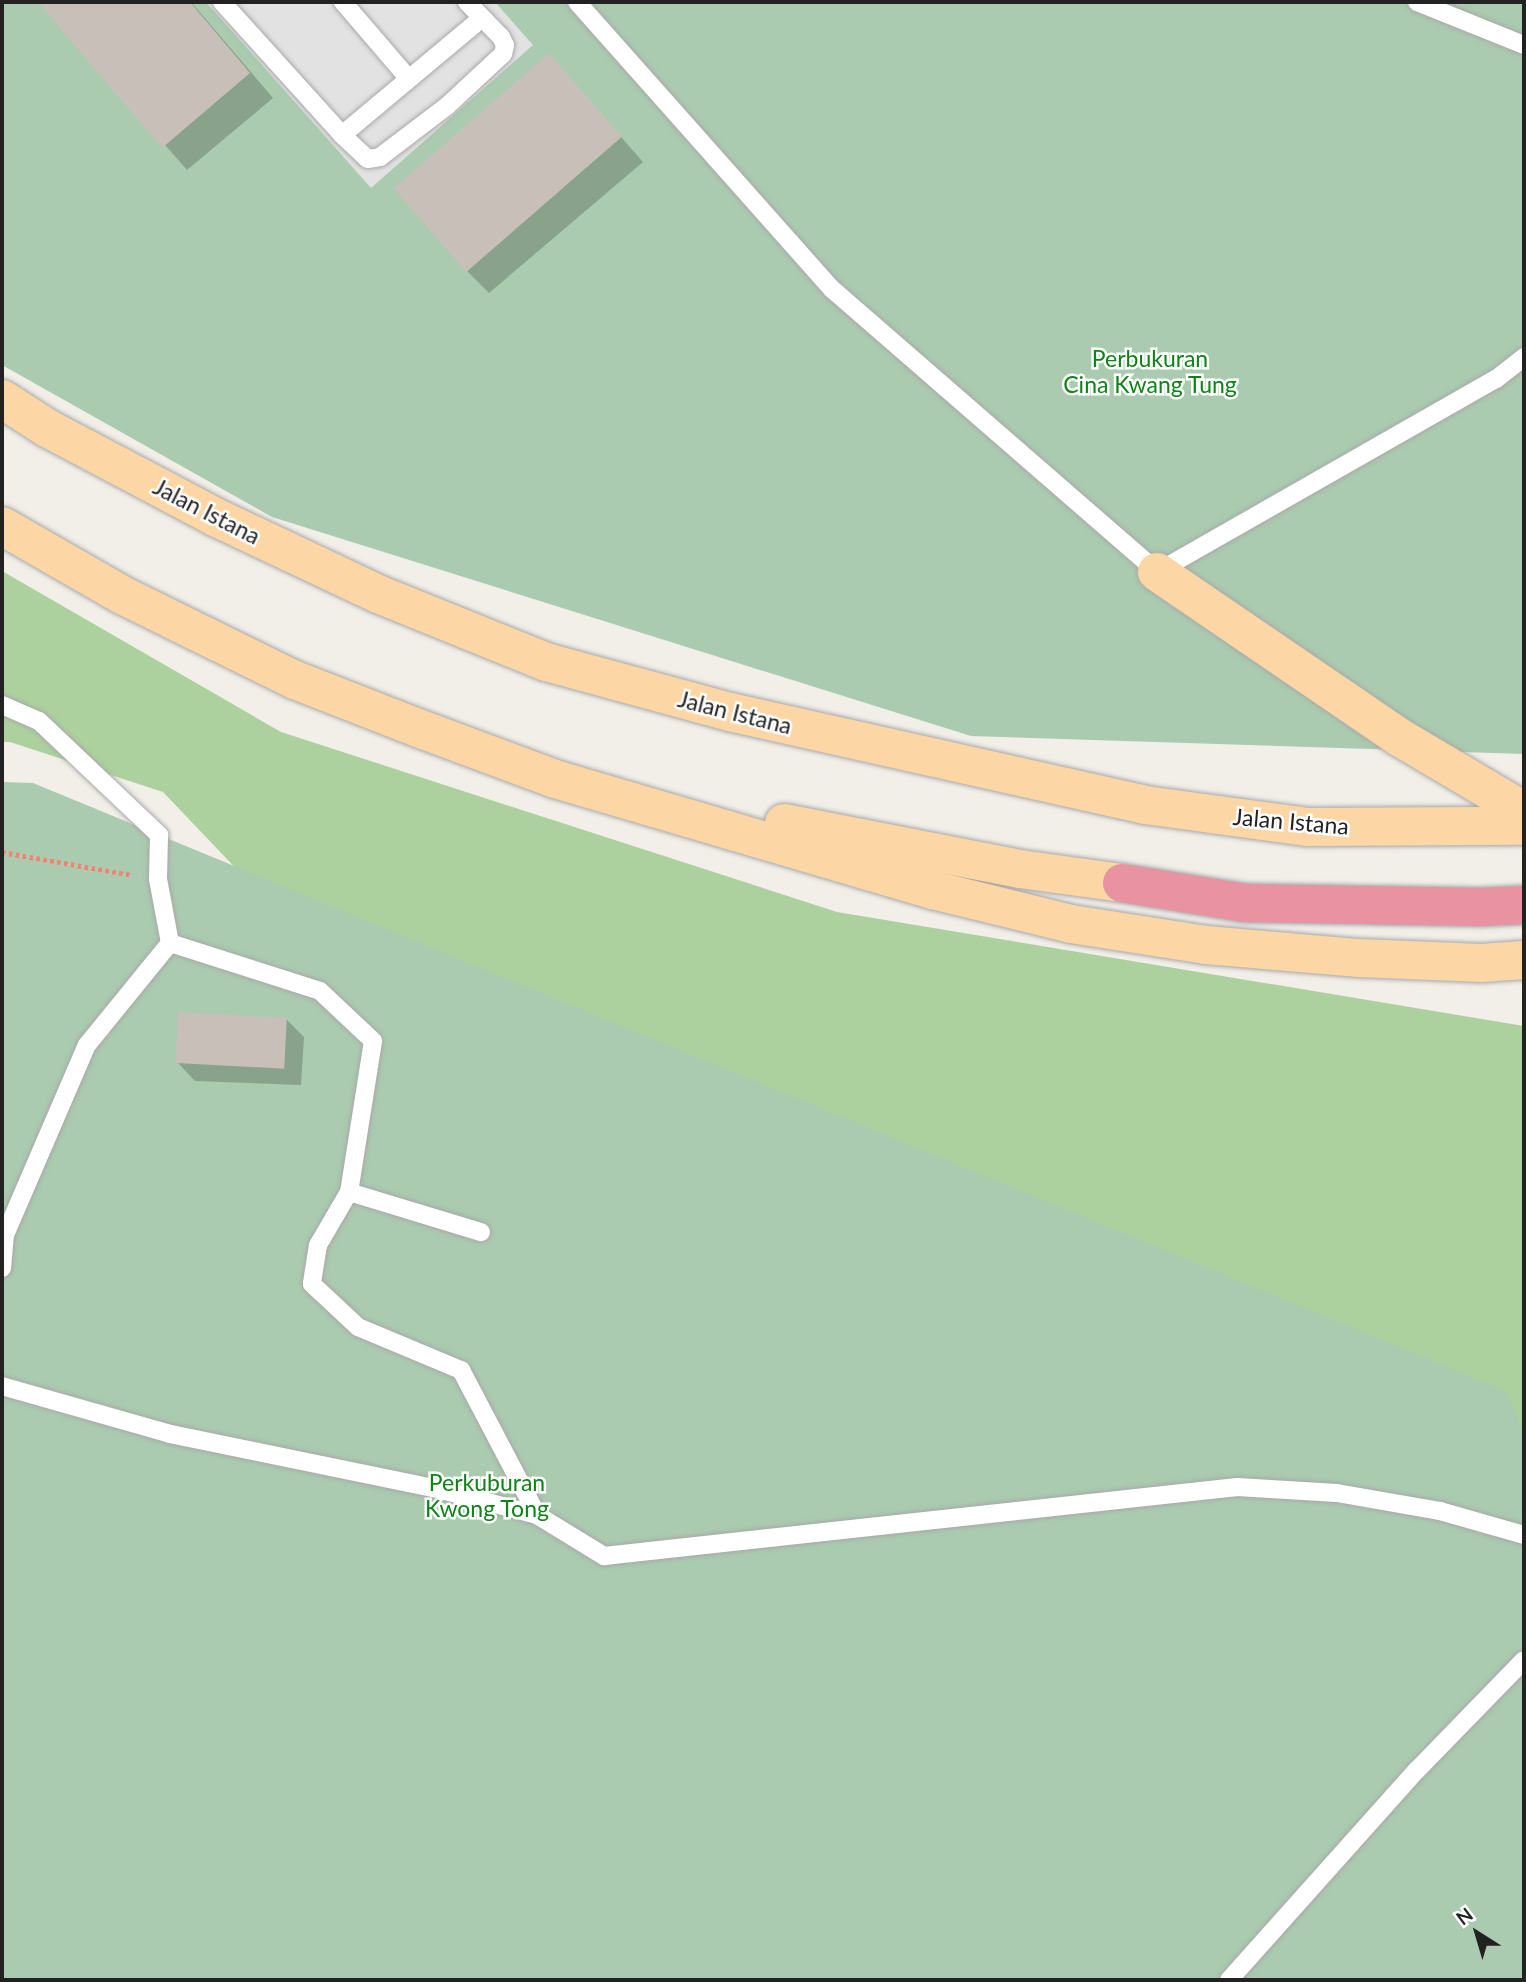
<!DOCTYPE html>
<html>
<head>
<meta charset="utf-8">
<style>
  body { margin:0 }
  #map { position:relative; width:1526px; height:1982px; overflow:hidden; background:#f2efe9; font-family:Lato,sans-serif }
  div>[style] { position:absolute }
  .forest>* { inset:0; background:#add19e }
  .cemetery>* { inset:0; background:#aacbaf }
  .parking>* { inset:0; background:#e2e2e2 }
  .shadow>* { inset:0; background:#0003 }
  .building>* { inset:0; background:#c7bfb8; transform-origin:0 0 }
  .path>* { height:4.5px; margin-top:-2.25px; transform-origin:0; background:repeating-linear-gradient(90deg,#fa8072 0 3.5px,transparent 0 7px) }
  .roads { filter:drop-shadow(0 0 2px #a9a9a9) drop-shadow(0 0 2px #a9a9a9) }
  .lane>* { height:18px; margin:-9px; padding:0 9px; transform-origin:9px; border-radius:9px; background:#fff }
  .primary>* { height:38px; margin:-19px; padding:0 19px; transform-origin:19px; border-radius:19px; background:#fcd6a4 }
  .highway>* { height:38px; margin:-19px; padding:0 19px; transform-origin:19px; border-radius:19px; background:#e892a2 }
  span { translate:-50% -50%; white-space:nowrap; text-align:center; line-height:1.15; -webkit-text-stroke:5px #fff; paint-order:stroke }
  .park-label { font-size:23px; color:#0c8416 }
  .street-label { font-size:23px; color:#222 }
  .frame { position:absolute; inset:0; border:4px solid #222; pointer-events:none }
  .north { position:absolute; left:1442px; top:1898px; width:70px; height:70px; -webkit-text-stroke:5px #fff; paint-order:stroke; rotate:323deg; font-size:19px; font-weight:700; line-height:28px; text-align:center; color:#222 }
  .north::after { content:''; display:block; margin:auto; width:24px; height:32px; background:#222; clip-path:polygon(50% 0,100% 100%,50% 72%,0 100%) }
</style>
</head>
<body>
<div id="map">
  <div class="forest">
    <i style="clip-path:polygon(2px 571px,281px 732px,837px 912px,1524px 1026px,1524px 1458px,372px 1011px,163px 792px,10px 742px,2px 742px)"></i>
  </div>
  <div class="cemetery">
    <i style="clip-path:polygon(2px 2px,1524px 2px,1524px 754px,971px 736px,272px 517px,2px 365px)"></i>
    <i style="clip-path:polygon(2px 782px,33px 783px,1506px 1391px,1524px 1434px,1524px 1980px,2px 1980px)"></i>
  </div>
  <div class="parking">
    <i style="clip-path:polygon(206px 2px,495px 2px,533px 45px,371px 188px)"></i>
  </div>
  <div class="shadow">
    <i style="clip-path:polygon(40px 2px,191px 2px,273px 98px,187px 170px)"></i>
    <i style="clip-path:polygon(549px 55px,643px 162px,489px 293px,465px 269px)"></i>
    <i style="clip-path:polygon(286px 1019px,304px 1037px,301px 1085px,195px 1081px,177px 1062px)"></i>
  </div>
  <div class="building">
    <i style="clip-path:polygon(38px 2px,190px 2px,250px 73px,162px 148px)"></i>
    <i style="left:549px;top:53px;width:111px;height:206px;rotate:49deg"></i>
    <i style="left:178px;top:1012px;width:109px;height:51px;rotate:3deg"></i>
  </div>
  <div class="path">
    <i style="left:2px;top:852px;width:133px;rotate:10deg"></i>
  </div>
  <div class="roads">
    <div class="lane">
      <i style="left:222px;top:2px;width:179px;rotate:47.9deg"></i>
      <i style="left:342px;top:135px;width:35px;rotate:43deg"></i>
      <i style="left:368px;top:159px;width:12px;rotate:-9deg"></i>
      <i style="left:380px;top:157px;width:84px;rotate:-37.3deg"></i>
      <i style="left:447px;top:106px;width:76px;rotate:-42.9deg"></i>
      <i style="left:503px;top:54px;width:9px;rotate:-77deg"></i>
      <i style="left:505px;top:45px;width:9px;rotate:-117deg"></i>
      <i style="left:501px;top:37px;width:49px;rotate:-134.2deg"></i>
      <i style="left:343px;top:2px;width:101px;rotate:49.4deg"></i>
      <i style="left:577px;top:2px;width:384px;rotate:48.4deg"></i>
      <i style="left:832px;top:289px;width:431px;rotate:41deg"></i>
      <i style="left:1157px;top:572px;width:390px;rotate:-29.7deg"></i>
      <i style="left:1496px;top:379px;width:36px;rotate:-38deg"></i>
      <i style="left:1417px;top:2px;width:115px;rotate:21.9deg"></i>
      <i style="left:342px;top:135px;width:182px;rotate:-39.9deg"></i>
      <i style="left:2px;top:705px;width:40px;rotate:23.4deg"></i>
      <i style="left:39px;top:721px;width:166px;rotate:43.5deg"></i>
      <i style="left:159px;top:835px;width:44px;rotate:91.3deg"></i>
      <i style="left:158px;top:879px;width:65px;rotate:79.4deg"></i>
      <i style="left:170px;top:943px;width:157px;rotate:17.7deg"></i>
      <i style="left:320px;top:991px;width:73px;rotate:43.3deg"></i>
      <i style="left:373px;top:1041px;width:153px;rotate:99deg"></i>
      <i style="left:349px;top:1192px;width:138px;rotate:16.9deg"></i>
      <i style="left:349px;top:1192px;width:61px;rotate:120.3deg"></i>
      <i style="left:318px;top:1245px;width:39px;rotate:99deg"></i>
      <i style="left:312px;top:1284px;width:63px;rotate:43.1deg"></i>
      <i style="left:358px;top:1327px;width:112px;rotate:22.7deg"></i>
      <i style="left:461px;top:1370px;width:164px;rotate:62.3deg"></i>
      <i style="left:2px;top:1268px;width:33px;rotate:-85deg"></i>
      <i style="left:5px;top:1235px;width:207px;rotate:-66.7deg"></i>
      <i style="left:87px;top:1045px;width:132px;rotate:-50.9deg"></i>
      <i style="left:2px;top:1386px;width:175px;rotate:15.9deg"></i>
      <i style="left:170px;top:1434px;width:269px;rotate:11.6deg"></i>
      <i style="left:434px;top:1488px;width:106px;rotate:14.7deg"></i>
      <i style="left:537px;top:1515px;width:79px;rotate:31.5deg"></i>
      <i style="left:604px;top:1556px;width:637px;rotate:-6.22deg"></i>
      <i style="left:1237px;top:1487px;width:100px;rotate:3.4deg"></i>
      <i style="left:1337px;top:1493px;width:105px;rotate:9.9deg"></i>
      <i style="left:1440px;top:1511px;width:87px;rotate:15.9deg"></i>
      <i style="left:1229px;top:1980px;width:282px;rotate:-48.2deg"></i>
      <i style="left:1417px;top:1770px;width:153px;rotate:-45.8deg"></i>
    </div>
    <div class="primary">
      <i style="left:2px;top:399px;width:54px;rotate:32.8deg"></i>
      <i style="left:47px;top:428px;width:190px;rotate:27.9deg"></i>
      <i style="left:215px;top:517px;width:180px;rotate:25.3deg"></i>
      <i style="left:378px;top:594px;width:181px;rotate:22deg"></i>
      <i style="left:546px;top:662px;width:191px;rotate:15.2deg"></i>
      <i style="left:730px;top:712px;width:425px;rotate:12.6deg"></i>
      <i style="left:1145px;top:805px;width:163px;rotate:7.7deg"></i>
      <i style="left:1307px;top:827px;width:217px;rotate:-0.3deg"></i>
      <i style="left:2px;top:526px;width:138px;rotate:29.9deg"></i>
      <i style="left:122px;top:595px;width:193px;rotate:26.2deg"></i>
      <i style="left:295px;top:680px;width:132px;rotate:21.3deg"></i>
      <i style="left:418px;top:728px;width:146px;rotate:20.4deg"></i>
      <i style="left:555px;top:779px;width:394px;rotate:16.4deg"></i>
      <i style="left:933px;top:890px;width:142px;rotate:13.8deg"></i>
      <i style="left:1071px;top:924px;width:137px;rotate:8.8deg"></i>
      <i style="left:1206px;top:945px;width:154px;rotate:4.9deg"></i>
      <i style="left:1359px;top:958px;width:123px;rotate:2.3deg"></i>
      <i style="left:1482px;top:963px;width:42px;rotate:-4.1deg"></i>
      <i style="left:1157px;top:572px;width:293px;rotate:34.3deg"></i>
      <i style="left:1399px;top:737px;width:145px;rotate:30.6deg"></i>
      <i style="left:784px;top:823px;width:240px;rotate:11deg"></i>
      <i style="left:1020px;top:869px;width:103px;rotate:7.8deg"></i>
    </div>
    <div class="highway">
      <i style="left:1122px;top:883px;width:125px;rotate:9.2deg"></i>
      <i style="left:1245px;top:903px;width:235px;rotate:1deg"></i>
      <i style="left:1480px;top:907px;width:44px;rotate:-2.6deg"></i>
    </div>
  </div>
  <div class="park-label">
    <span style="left:1150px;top:371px">Perbukuran<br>Cina Kwang Tung</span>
    <span style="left:487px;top:1495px">Perkuburan<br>Kwong Tong</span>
  </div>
  <div class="street-label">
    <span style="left:207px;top:511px;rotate:27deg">Jalan Istana</span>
    <span style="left:735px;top:712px;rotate:14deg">Jalan Istana</span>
    <span style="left:1291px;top:821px;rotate:5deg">Jalan Istana</span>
  </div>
  <div class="frame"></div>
  <div class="north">N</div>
</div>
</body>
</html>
